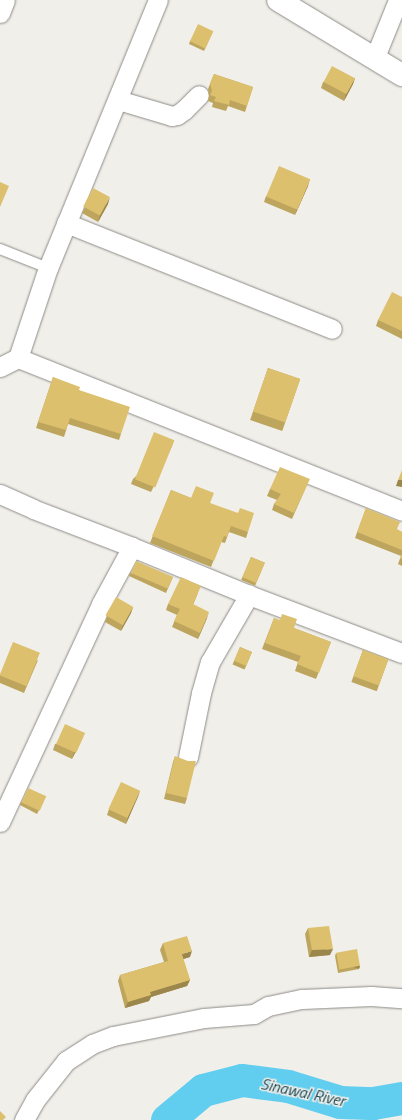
<!DOCTYPE html>
<html>
<head>
<meta charset="utf-8">
<style>
  body { margin:0 }
  #map { position:relative; width:402px; height:1120px; overflow:hidden; background:#f1efea; font-family:"Titillium Web",sans-serif }
  div>[style] { position:absolute }
  .river>* { height:33px; margin:-16.5px; padding:0 16.5px; transform-origin:16.5px; border-radius:16.5px; background:#62ceef }
  .roads { filter:drop-shadow(0 0 1px #8d8b87) drop-shadow(0 0 1px #8d8b87) }
  .service>* { height:10px; margin:-5px; padding:0 5px; transform-origin:5px; border-radius:5px; background:#fff }
  .minor>* { height:19px; margin:-9.5px; padding:0 9.5px; transform-origin:9.5px; border-radius:9.5px; background:#fff }
  .tertiary>* { height:22px; margin:-11px; padding:0 11px; transform-origin:11px; border-radius:11px; background:#fff }
  .wall>* { inset:0; background:#bea55e; transform-origin:0 0 }
  .shaded-wall>* { inset:0; background:#9b864c; transform-origin:0 0 }
  .building>* { inset:0; background:#ddc06d; transform-origin:0 0 }
  span { translate:-50% -50%; white-space:nowrap; text-align:center; line-height:1.15; -webkit-text-stroke:3px #f1efea; paint-order:stroke }
  .water-label { font-size:16px; color:#144452; font-style:italic }
</style>
</head>
<body>
<div id="map">
  <div class="river">
    <i style="left:167px;top:1120px;width:47px;rotate:-39.8deg"></i>
    <i style="left:203px;top:1090px;width:40px;rotate:-14.4deg"></i>
    <i style="left:242px;top:1080px;width:46px;rotate:7.4deg"></i>
    <i style="left:288px;top:1086px;width:54px;rotate:17.1deg"></i>
    <i style="left:340px;top:1102px;width:33px;rotate:2deg"></i>
    <i style="left:373px;top:1103px;width:29px;rotate:-10deg"></i>
  </div>
  <div class="roads">
    <div class="service">
      <i style="left:0;top:249px;width:52px;rotate:21.6deg"></i>
    </div>
    <div class="minor">
      <i style="left:0;top:13px;width:14px;rotate:-69deg"></i>
      <i style="left:375px;top:57px;width:61px;rotate:-68deg"></i>
      <i style="left:118px;top:100px;width:56px;rotate:16.5deg"></i>
      <i style="left:172px;top:116px;width:5px;rotate:-11deg"></i>
      <i style="left:177px;top:115px;width:9px;rotate:-36deg"></i>
      <i style="left:184px;top:110px;width:21px;rotate:-45deg"></i>
      <i style="left:66px;top:223px;width:286px;rotate:21.7deg"></i>
      <i style="left:18px;top:358px;width:413px;rotate:21.7deg"></i>
      <i style="left:0;top:367px;width:20px;rotate:-27deg"></i>
      <i style="left:18px;top:358px;width:95px;rotate:-71.6deg"></i>
      <i style="left:48px;top:268px;width:290px;rotate:-67.7deg"></i>
      <i style="left:0;top:494px;width:36px;rotate:24deg"></i>
      <i style="left:33px;top:509px;width:106px;rotate:21deg"></i>
      <i style="left:188px;top:757px;width:65px;rotate:-78.5deg"></i>
      <i style="left:201px;top:693px;width:32px;rotate:-74deg"></i>
      <i style="left:210px;top:662px;width:78px;rotate:-59.8deg"></i>
      <i style="left:0;top:822px;width:240px;rotate:-65.1deg"></i>
      <i style="left:101px;top:604px;width:65px;rotate:-61.5deg"></i>
      <i style="left:132px;top:547px;width:126px;rotate:22.3deg"></i>
      <i style="left:249px;top:595px;width:164px;rotate:20.8deg"></i>
      <i style="left:24px;top:1120px;width:23px;rotate:-61deg"></i>
      <i style="left:35px;top:1100px;width:50px;rotate:-51.5deg"></i>
      <i style="left:66px;top:1061px;width:31px;rotate:-33deg"></i>
      <i style="left:92px;top:1044px;width:22px;rotate:-21deg"></i>
      <i style="left:113px;top:1036px;width:93px;rotate:-11.2deg"></i>
      <i style="left:204px;top:1018px;width:50px;rotate:-4.6deg"></i>
      <i style="left:254px;top:1014px;width:16px;rotate:-30deg"></i>
      <i style="left:268px;top:1006px;width:35px;rotate:-12deg"></i>
      <i style="left:302px;top:999px;width:69px;rotate:-2.5deg"></i>
      <i style="left:371px;top:996px;width:31px;rotate:4deg"></i>
    </div>
    <div class="tertiary">
      <i style="left:278px;top:0;width:145px;rotate:31.2deg"></i>
    </div>
  </div>
  <div class="wall">
    <i style="clip-path:polygon(213px 31px,204px 51px,189px 44px,190px 41px)"></i>
    <i style="clip-path:polygon(214px 74px,253px 87px,245px 112px,228px 106px,226px 111px,212px 107px,213px 103px,208px 101px,209px 96px,208px 89px)"></i>
    <i style="clip-path:polygon(355px 78px,353px 84px,344px 101px,321px 88px,323px 82px)"></i>
    <i style="clip-path:polygon(308px 186px,295px 215px,264px 202px,266px 196px)"></i>
    <i style="clip-path:polygon(108px 204px,98px 222px,82px 213px,85px 207px)"></i>
    <i style="clip-path:polygon(402px 297px,402px 339px,376px 326px,378px 320px)"></i>
    <i style="left:268px;top:368px;width:34px;height:55px;rotate:19deg"></i>
    <i style="clip-path:polygon(53px 377px,79px 390px,121px 434px,119px 440px,68px 424px,64px 437px,36px 428px)"></i>
    <i style="clip-path:polygon(174px 440px,151px 492px,131px 484px,133px 479px)"></i>
    <i style="clip-path:polygon(307px 485px,292px 519px,272px 510px,274px 504px,277px 500px,267px 496px,270px 489px)"></i>
    <i style="clip-path:polygon(171px 490px,191px 498px,210px 503px,248px 532px,246px 538px,229px 532px,225px 543px,221px 542px,211px 567px,150px 543px)"></i>
    <i style="clip-path:polygon(366px 508px,397px 530px,402px 532px,402px 566px,398px 564px,401px 556px,355px 538px)"></i>
    <i style="left:251px;top:557px;width:15px;height:25px;rotate:23deg"></i>
    <i style="clip-path:polygon(130px 573px,173px 577px,166px 593px,129px 576px)"></i>
    <i style="clip-path:polygon(198px 593px,193px 605px,207px 618px,198px 639px,172px 627px,177px 615px,166px 610px,168px 604px)"></i>
    <i style="clip-path:polygon(133px 607px,131px 613px,121px 631px,105px 622px,107px 616px)"></i>
    <i style="clip-path:polygon(274px 618px,294px 628px,331px 642px,316px 679px,295px 671px,298px 662px,262px 649px)"></i>
    <i style="left:240px;top:647px;width:13px;height:19px;rotate:23deg"></i>
    <i style="left:363px;top:650px;width:27px;height:34px;rotate:20deg"></i>
    <i style="clip-path:polygon(38px 660px,24px 693px,0 683px,0 674px)"></i>
    <i style="clip-path:polygon(82px 739px,72px 759px,53px 750px,55px 744px)"></i>
    <i style="clip-path:polygon(175px 756px,187px 798px,185px 804px,164px 799px,173px 762px)"></i>
    <i style="clip-path:polygon(140px 791px,126px 824px,107px 815px,109px 809px)"></i>
    <i style="clip-path:polygon(44px 800px,37px 814px,20px 805px,21px 802px)"></i>
    <i style="clip-path:polygon(308px 928px,330px 955px,309px 957px,305px 934px)"></i>
    <i style="clip-path:polygon(163px 943px,190px 957px,183px 959px,190px 980px,187px 986px,151px 997px,149px 1001px,125px 1008px,118px 981px,120px 975px,164px 962px,160px 950px)"></i>
    <i style="clip-path:polygon(336px 953px,360px 966px,359px 969px,338px 973px,335px 956px)"></i>
  </div>
  <div class="shaded-wall">
    <i style="clip-path:polygon(355px 78px,353px 84px,344px 101px,346px 94px)"></i>
    <i style="clip-path:polygon(310px 179px,308px 186px,295px 215px,297px 209px)"></i>
    <i style="clip-path:polygon(110px 197px,108px 204px,98px 222px,100px 215px)"></i>
    <i style="clip-path:polygon(174px 440px,172px 446px,151px 492px,153px 487px)"></i>
    <i style="clip-path:polygon(398px 480px,402px 480px,402px 487px,396px 486px)"></i>
    <i style="clip-path:polygon(133px 607px,131px 613px,121px 631px,123px 625px)"></i>
    <i style="clip-path:polygon(209px 612px,207px 618px,198px 639px,200px 633px)"></i>
    <i style="clip-path:polygon(85px 733px,72px 759px,74px 753px)"></i>
    <i style="clip-path:polygon(140px 791px,138px 797px,126px 824px,128px 817px)"></i>
    <i style="clip-path:polygon(333px 949px,330px 955px,309px 957px,312px 950px)"></i>
    <i style="clip-path:polygon(192px 951px,190px 957px,180px 960px,182px 954px)"></i>
    <i style="left:360px;top:966px;width:3px;height:21px;rotate:108deg"></i>
    <i style="clip-path:polygon(190px 980px,187px 986px,151px 997px,149px 1001px,125px 1008px,128px 1002px,150px 992px)"></i>
  </div>
  <div class="building">
    <i style="left:198px;top:24px;width:17px;height:19px;rotate:25deg"></i>
    <i style="left:332px;top:66px;width:26px;height:18px;rotate:28deg"></i>
    <i style="clip-path:polygon(214px 74px,253px 87px,247px 106px,230px 100px,229px 105px,214px 101px,216px 97px,210px 95px,212px 91px,210px 83px)"></i>
    <i style="left:279px;top:166px;width:34px;height:33px;rotate:23deg"></i>
    <i style="clip-path:polygon(0 182px,9px 186px,0 207px)"></i>
    <i style="left:93px;top:188px;width:19px;height:21px;rotate:28deg"></i>
    <i style="clip-path:polygon(392px 292px,402px 297px,402px 331px,378px 320px)"></i>
    <i style="left:268px;top:368px;width:34px;height:46px;rotate:19deg"></i>
    <i style="clip-path:polygon(53px 377px,80px 387px,79px 390px,130px 407px,121px 434px,70px 418px,66px 430px,38px 422px)"></i>
    <i style="left:154px;top:432px;width:22px;height:51px;rotate:22deg"></i>
    <i style="clip-path:polygon(280px 467px,310px 479px,294px 513px,274px 504px,281px 494px,270px 489px)"></i>
    <i style="clip-path:polygon(402px 470px,402px 480px,398px 480px)"></i>
    <i style="clip-path:polygon(196px 486px,214px 493px,210px 503px,238px 513px,240px 508px,254px 513px,248px 532px,231px 526px,227px 537px,224px 536px,214px 561px,152px 536px,171px 490px,191px 498px)"></i>
    <i style="clip-path:polygon(366px 508px,400px 522px,397px 529px,402px 532px,402px 550px,357px 532px)"></i>
    <i style="clip-path:polygon(402px 554px,402px 559px,400px 558px)"></i>
    <i style="left:251px;top:557px;width:15px;height:22px;rotate:23deg"></i>
    <i style="left:136px;top:561px;width:40px;height:13px;rotate:23deg"></i>
    <i style="clip-path:polygon(181px 577px,201px 586px,193px 604px,209px 612px,200px 633px,174px 621px,180px 609px,168px 604px)"></i>
    <i style="left:116px;top:597px;width:20px;height:21px;rotate:30deg"></i>
    <i style="clip-path:polygon(282px 614px,297px 619px,294px 628px,331px 642px,319px 673px,297px 664px,301px 656px,265px 643px,274px 618px,280px 620px)"></i>
    <i style="left:13px;top:642px;width:29px;height:36px;rotate:22deg"></i>
    <i style="left:240px;top:647px;width:13px;height:15px;rotate:23deg"></i>
    <i style="left:363px;top:650px;width:27px;height:28px;rotate:20deg"></i>
    <i style="left:65px;top:724px;width:22px;height:22px;rotate:24deg"></i>
    <i style="clip-path:polygon(175px 756px,188px 761px,196px 761px,187px 798px,166px 793px)"></i>
    <i style="left:121px;top:782px;width:21px;height:30px;rotate:25deg"></i>
    <i style="left:28px;top:788px;width:20px;height:16px;rotate:24deg"></i>
    <i style="clip-path:polygon(329px 926px,333px 949px,312px 950px,308px 928px)"></i>
    <i style="clip-path:polygon(187px 936px,192px 951px,182px 954px,190px 980px,150px 992px,151px 995px,128px 1002px,120px 975px,168px 961px,163px 943px)"></i>
    <i style="left:357px;top:949px;width:17px;height:21px;rotate:80deg"></i>
    <i style="clip-path:polygon(0 1111px,6px 1117px,3px 1120px,0 1120px)"></i>
  </div>
  <div class="water-label">
    <span style="left:303px;top:1092px;rotate:12deg">Sinawal River</span>
  </div>
</div>
</body>
</html>
